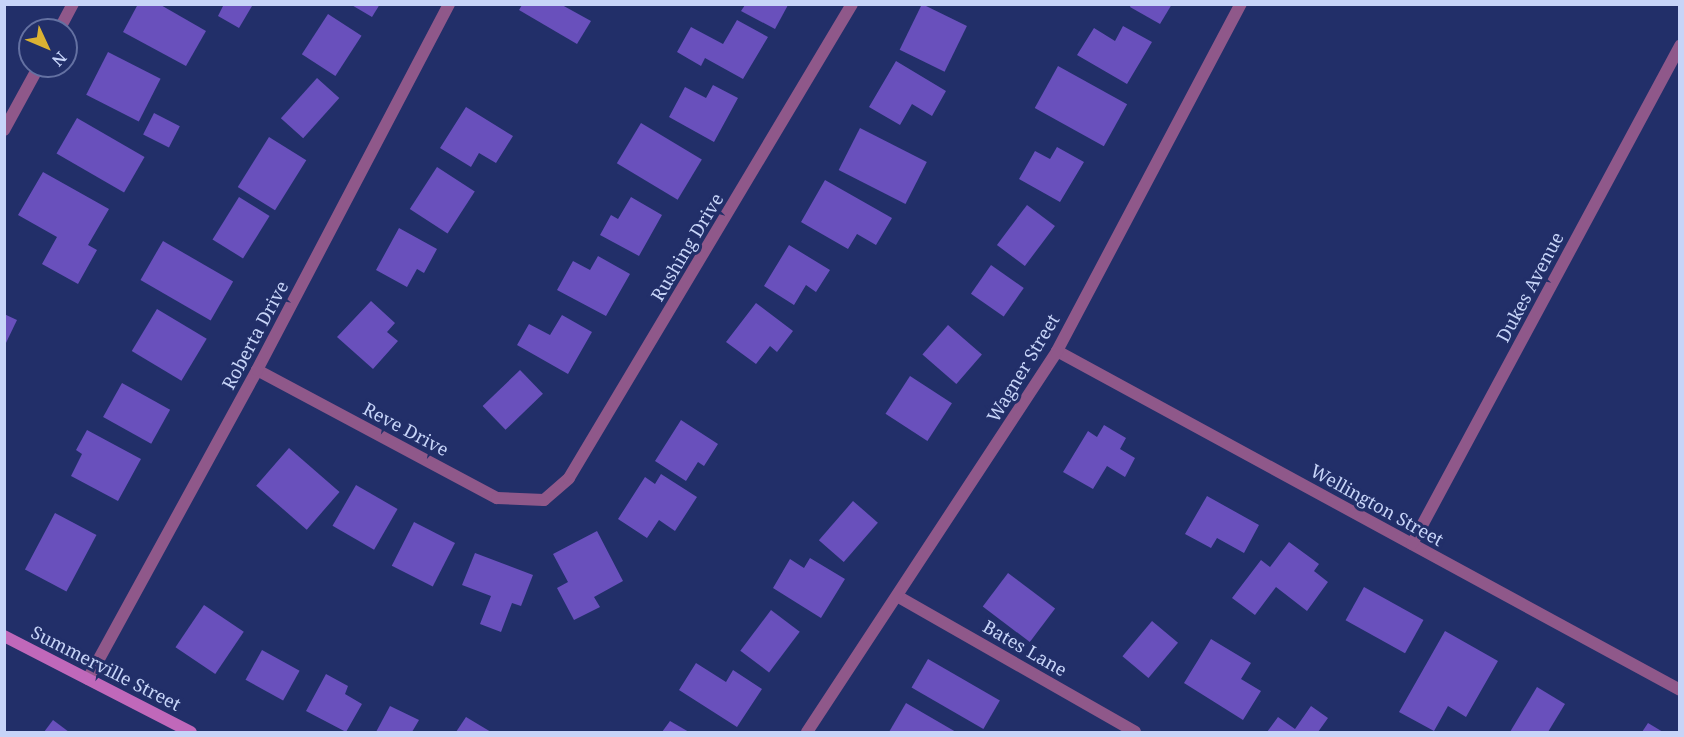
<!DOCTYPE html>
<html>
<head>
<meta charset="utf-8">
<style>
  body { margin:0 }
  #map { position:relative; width:1684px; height:737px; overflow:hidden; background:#222f69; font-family:"Noto Serif",serif }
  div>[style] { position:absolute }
  .building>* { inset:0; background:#6950bc; transform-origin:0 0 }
  .street>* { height:12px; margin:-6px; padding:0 6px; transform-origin:6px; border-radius:6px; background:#8f588a }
  .secondary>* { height:12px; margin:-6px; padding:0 6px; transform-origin:6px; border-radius:6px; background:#c068ba }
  span { translate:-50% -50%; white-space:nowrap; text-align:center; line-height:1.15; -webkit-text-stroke:6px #222f69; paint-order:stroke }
  .street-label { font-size:18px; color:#c7d4f8 }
  .frame { position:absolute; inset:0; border:6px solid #c7d4f8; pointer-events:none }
  .north { position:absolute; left:18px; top:18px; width:60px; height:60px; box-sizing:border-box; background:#222f69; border:2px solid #6471a2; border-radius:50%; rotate:134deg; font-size:16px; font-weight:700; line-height:24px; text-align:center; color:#c7d4f8 }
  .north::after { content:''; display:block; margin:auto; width:21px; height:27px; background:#dbb233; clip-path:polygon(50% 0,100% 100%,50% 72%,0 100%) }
</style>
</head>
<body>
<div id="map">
  <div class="building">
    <i style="clip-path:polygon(138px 4px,159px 4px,206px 31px,186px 66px,123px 32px)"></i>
    <i style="clip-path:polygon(224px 4px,250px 4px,252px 6px,239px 28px,218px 16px)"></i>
    <i style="clip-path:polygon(350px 4px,380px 4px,372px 17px)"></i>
    <i style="left:922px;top:4px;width:50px;height:51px;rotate:26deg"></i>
    <i style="clip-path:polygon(1131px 4px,1172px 4px,1160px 24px,1130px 7px)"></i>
    <i style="clip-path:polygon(522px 5px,562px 5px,591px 21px,577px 44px,519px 10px)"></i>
    <i style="clip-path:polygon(745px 5px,788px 5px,775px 29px,741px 11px)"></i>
    <i style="left:328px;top:14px;width:40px;height:48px;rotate:33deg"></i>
    <i style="clip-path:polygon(737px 20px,768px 37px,743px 79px,705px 58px,701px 66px,677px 52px,691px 27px,723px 44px)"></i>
    <i style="clip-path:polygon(1123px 26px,1152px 42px,1127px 84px,1077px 55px,1094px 28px,1115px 41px)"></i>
    <i style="left:108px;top:52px;width:59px;height:48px;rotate:27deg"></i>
    <i style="clip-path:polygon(896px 61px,946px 91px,932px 116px,912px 104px,900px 125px,869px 107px)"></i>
    <i style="left:1058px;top:66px;width:79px;height:48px;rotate:29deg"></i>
    <i style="left:317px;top:78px;width:30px;height:54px;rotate:42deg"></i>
    <i style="clip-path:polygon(713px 85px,738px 98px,714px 142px,669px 117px,685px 87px,706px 98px)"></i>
    <i style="clip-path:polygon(466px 107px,513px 136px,496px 163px,479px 153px,471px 167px,440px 148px)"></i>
    <i style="left:154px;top:113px;width:29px;height:24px;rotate:27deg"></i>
    <i style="left:77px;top:118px;width:78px;height:41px;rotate:30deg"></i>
    <i style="left:641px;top:123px;width:71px;height:47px;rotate:31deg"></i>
    <i style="left:860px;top:128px;width:75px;height:47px;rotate:27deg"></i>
    <i style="left:269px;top:137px;width:44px;height:59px;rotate:32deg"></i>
    <i style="clip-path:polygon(1057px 147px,1084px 162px,1060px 202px,1019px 179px,1035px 151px,1050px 159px)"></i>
    <i style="left:437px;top:167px;width:45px;height:50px;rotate:33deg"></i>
    <i style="clip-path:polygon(43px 172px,109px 209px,88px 245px,97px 250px,78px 284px,42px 264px,57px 237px,18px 215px)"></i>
    <i style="clip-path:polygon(825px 180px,892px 218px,876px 245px,857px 234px,848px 249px,801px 222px)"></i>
    <i style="left:239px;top:197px;width:36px;height:50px;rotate:32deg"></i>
    <i style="clip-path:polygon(631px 197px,662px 215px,639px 256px,600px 235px,611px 215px,618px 219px)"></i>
    <i style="left:1027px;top:205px;width:35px;height:50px;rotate:37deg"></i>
    <i style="clip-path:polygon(399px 228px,437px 249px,424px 273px,417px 269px,407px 287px,376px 270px)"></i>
    <i style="left:163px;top:241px;width:81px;height:45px;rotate:30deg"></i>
    <i style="clip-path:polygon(789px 245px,830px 270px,816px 292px,806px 285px,794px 305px,764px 286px)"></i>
    <i style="clip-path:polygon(598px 256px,630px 274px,606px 316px,557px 290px,573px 261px,590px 270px)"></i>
    <i style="left:991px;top:265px;width:40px;height:35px;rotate:35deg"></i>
    <i style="clip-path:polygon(371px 301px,395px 323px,387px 332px,398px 341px,373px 369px,337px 337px)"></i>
    <i style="clip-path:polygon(756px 303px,793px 331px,777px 352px,770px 346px,756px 364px,726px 342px)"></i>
    <i style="left:157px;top:309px;width:58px;height:49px;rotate:31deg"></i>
    <i style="clip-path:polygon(4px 314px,17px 320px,4px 347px)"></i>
    <i style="clip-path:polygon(562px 315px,592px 332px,568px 374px,517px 345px,529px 324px,550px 335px)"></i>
    <i style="left:948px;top:325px;width:45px;height:39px;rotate:41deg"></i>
    <i style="left:520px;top:370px;width:33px;height:52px;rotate:46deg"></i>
    <i style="left:910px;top:376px;width:50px;height:45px;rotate:33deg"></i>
    <i style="left:122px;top:383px;width:55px;height:39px;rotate:29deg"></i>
    <i style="clip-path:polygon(681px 420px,718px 444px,704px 466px,698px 462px,686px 481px,655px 461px)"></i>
    <i style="clip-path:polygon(1104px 425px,1126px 438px,1120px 449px,1135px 458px,1125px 477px,1107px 466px,1093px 489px,1063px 472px,1088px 431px,1097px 437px)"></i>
    <i style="clip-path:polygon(87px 430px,141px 459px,118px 501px,71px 476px,82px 454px,76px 450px)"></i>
    <i style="left:289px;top:448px;width:67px;height:50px;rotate:41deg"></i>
    <i style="clip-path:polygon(661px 474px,697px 497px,675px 531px,659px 520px,647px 538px,618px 519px,645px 477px,655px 484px)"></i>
    <i style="left:356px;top:485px;width:48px;height:47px;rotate:30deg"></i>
    <i style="clip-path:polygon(1207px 496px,1259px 525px,1244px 553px,1217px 538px,1211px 548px,1185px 534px)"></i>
    <i style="left:853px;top:501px;width:33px;height:52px;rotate:41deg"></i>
    <i style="left:55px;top:513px;width:47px;height:64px;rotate:28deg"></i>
    <i style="left:414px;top:522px;width:46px;height:49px;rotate:27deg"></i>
    <i style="clip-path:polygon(597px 531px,623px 581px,594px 597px,600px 607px,574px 620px,557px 588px,568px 582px,553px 554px)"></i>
    <i style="clip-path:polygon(1289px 542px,1319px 564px,1314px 571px,1328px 582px,1307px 611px,1276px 587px,1255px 615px,1232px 598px,1261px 560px,1270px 567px)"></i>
    <i style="clip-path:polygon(475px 553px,533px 575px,521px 606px,512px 603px,501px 632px,480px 624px,491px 596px,462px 585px)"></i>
    <i style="clip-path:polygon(810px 558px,845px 579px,821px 618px,773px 588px,790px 559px,804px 568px)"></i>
    <i style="left:1008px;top:573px;width:59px;height:42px;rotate:37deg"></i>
    <i style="left:1364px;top:587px;width:68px;height:38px;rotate:29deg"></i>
    <i style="left:204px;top:605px;width:48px;height:51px;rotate:34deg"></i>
    <i style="left:771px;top:610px;width:36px;height:51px;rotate:37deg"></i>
    <i style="left:1152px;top:621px;width:34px;height:46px;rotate:40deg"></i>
    <i style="clip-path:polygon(1445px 631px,1498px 661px,1466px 717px,1448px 706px,1434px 731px,1399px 712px)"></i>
    <i style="clip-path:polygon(1211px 639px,1251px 663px,1241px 679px,1261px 691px,1243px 720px,1184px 683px)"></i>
    <i style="left:262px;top:650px;width:43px;height:34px;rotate:29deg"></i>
    <i style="left:928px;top:659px;width:83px;height:33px;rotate:30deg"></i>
    <i style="clip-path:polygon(696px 663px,726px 682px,733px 670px,762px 689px,737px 727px,679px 690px)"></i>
    <i style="clip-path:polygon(326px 674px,348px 686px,345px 694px,362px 704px,346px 732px,306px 711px)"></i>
    <i style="clip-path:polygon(1537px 687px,1565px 704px,1548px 732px,1510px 732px)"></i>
    <i style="clip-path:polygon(906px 703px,956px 732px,889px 732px)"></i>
    <i style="clip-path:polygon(390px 706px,419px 720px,412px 732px,376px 732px)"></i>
    <i style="clip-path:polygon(1311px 706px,1328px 718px,1318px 732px,1267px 732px,1278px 717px,1295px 729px)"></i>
    <i style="clip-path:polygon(466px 717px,491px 732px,456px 732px)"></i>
    <i style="clip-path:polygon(53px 720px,69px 732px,44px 732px)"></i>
    <i style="clip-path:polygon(670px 721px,689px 732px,662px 732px)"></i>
    <i style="clip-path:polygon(1648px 723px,1663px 732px,1642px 732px)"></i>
  </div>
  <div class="street">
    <i style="left:59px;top:30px;width:30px;rotate:-62deg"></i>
    <i style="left:4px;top:130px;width:73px;rotate:-61.3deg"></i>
    <i style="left:1057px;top:351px;width:709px;rotate:28.55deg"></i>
    <i style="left:257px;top:370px;width:272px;rotate:28.1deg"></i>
    <i style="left:497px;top:498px;width:47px;rotate:2.4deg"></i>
    <i style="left:544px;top:500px;width:33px;rotate:-41deg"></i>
    <i style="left:569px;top:478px;width:552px;rotate:-59.16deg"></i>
    <i style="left:1412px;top:544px;width:566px;rotate:-61.71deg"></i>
    <i style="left:897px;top:596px;width:274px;rotate:29.7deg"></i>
    <i style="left:88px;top:679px;width:352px;rotate:-61.3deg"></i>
    <i style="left:257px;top:370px;width:413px;rotate:-62.3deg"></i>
    <i style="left:807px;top:732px;width:456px;rotate:-56.7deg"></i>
    <i style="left:1057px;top:351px;width:393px;rotate:-62.1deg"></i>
  </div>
  <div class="secondary">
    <i style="left:4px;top:636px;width:210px;rotate:27.2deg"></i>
  </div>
  <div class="street-label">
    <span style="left:687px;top:247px;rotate:-59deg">Rushing Drive</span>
    <span style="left:1530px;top:287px;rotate:-62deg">Dukes Avenue</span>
    <span style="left:255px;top:335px;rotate:-62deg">Roberta Drive</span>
    <span style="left:1023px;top:368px;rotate:-59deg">Wagner Street</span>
    <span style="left:406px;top:429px;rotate:28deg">Reve Drive</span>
    <span style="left:1377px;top:505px;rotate:29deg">Wellington Street</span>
    <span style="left:1025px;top:648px;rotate:30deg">Bates Lane</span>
    <span style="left:106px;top:668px;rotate:27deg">Summerville Street</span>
  </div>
  <div class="frame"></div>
  <div class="north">N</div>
</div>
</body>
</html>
